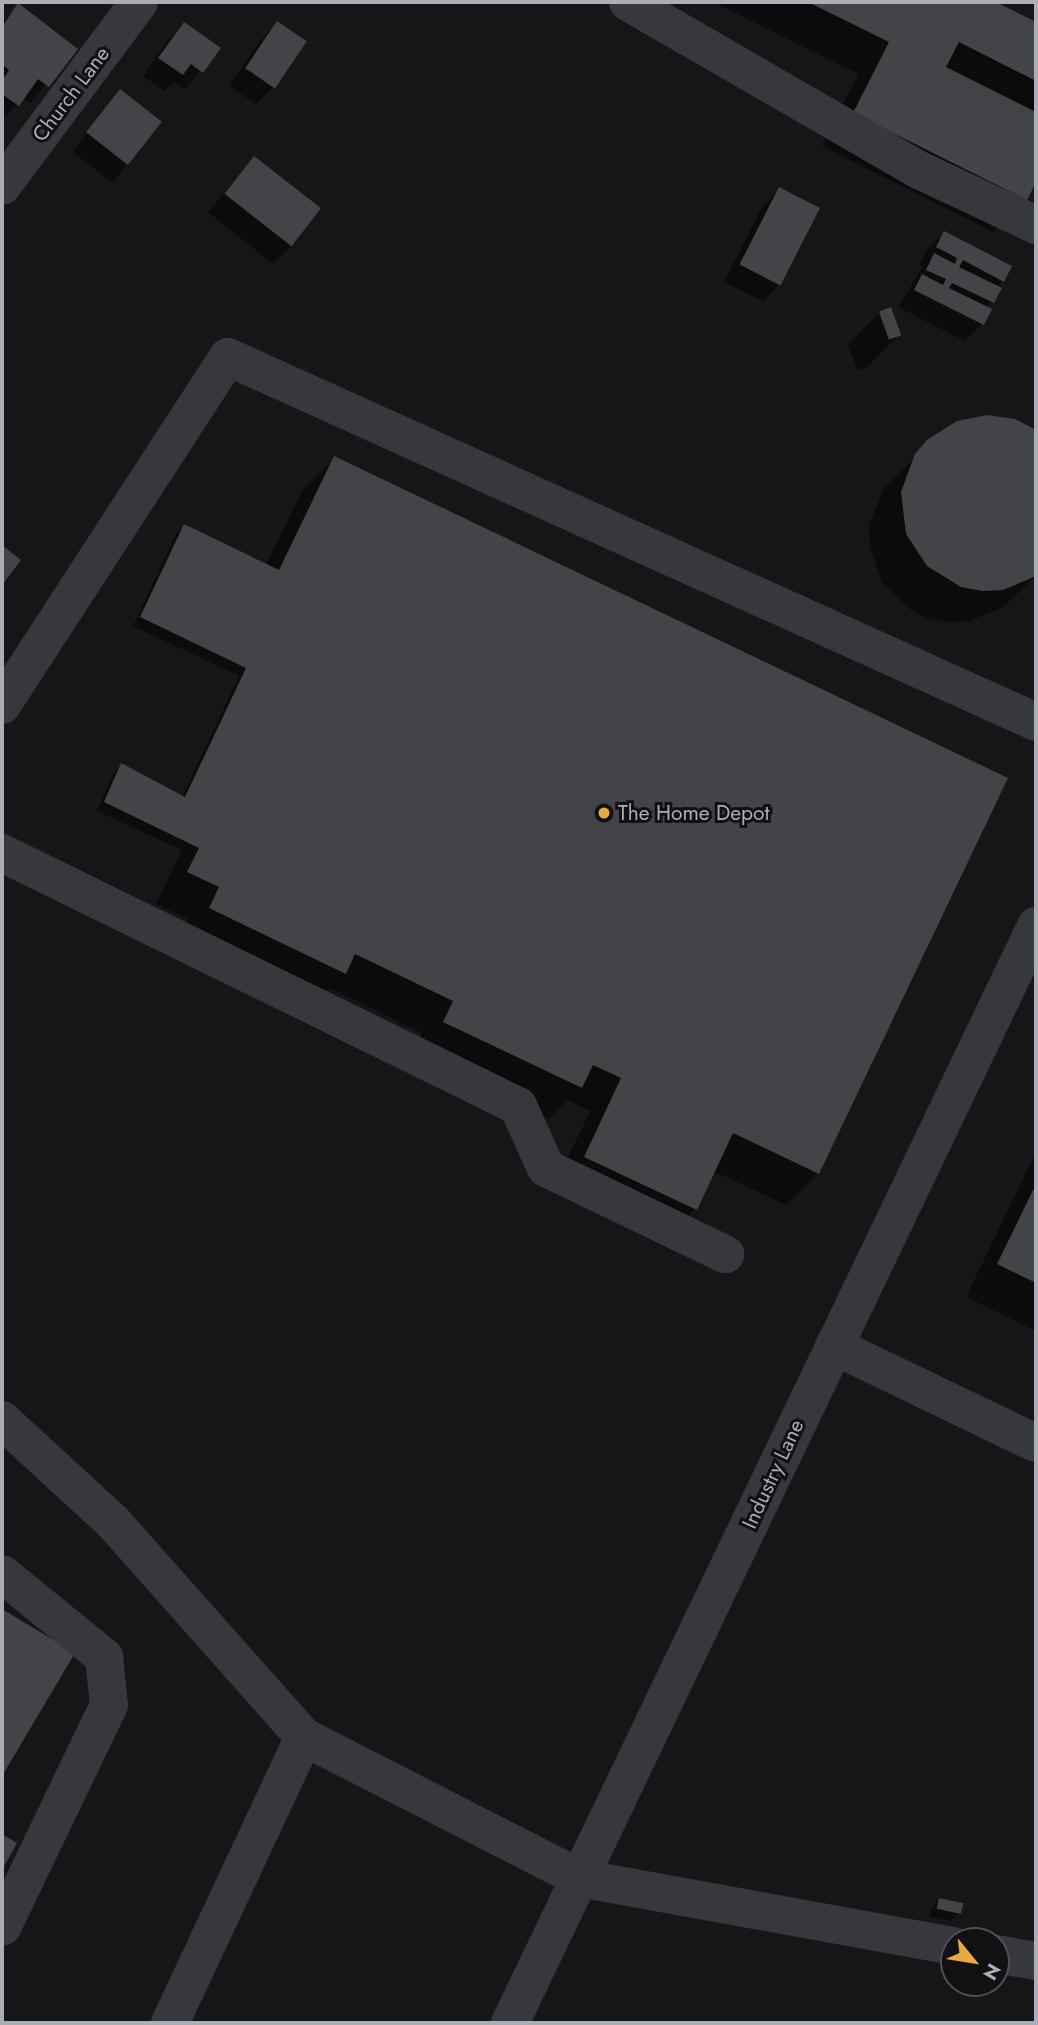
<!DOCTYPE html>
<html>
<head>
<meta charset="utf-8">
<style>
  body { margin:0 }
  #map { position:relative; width:1038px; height:2025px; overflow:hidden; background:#161618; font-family:Jost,sans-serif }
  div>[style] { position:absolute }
  .shadow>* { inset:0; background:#0007; transform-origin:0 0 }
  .building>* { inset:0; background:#434448; transform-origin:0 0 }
  .minor>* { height:38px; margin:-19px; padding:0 19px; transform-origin:19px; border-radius:19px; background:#37383d }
  .dots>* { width:19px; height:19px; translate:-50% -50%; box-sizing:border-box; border:4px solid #111113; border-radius:50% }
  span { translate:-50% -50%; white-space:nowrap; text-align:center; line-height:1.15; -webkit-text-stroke:6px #111113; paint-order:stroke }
  .street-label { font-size:21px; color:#a9aeb7 }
  .poi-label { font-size:21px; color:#a9aeb7 }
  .left { translate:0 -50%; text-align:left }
  .frame { position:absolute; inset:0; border:4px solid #a9aeb7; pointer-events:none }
  .north { position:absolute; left:940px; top:1927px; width:70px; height:70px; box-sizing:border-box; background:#111113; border:2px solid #4e5055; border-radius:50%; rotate:120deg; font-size:19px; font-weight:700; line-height:28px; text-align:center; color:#a9aeb7 }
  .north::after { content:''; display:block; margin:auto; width:24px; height:32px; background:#e7aa3f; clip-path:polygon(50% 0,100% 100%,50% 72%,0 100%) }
</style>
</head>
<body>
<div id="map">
  <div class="shadow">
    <i style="clip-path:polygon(713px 2px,992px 2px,1036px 24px,1036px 178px,1026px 199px,993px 232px,822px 146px,858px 74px)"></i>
    <i style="clip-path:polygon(19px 6px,75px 49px,30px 103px,23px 97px,2px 120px,2px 23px)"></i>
    <i style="clip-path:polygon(184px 24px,218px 48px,185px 89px,174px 82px,164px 91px,143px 76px,167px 41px)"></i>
    <i style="clip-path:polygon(277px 24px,273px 87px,256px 104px,229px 86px,260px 41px)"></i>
    <i style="left:120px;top:91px;width:51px;height:77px;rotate:38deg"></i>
    <i style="clip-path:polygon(254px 158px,290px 247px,273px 264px,208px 212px)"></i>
    <i style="clip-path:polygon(779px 190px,780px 284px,763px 301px,724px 282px,762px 207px)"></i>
    <i style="clip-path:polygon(944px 233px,1003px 281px,996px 287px,999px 289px,986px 308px,982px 324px,965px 341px,898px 307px,923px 266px,920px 265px,927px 250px)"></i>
    <i style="clip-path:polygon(880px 312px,899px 335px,867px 367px,858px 370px,848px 345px)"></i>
    <i style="clip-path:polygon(973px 418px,1025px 425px,1036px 434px,1036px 576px,1003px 607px,970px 621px,950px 622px,928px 619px,908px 608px,882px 583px,870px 547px,869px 525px,884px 488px,940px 431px)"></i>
    <i style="clip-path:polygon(335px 458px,818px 1173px,786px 1205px,713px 1171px,695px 1209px,663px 1242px,553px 1189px,590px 1111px,567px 1100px,549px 1119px,412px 1054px,422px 1033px,329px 988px,312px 1005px,178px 941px,188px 919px,156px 904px,182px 850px,97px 811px,113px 774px,121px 765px,182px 797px,239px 676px,133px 626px,176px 534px,185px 526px,266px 565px,303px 490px)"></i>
    <i style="clip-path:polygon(1036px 1152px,1036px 1331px,966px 1297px)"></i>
    <i style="clip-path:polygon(2px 1611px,73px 1653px,2px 1773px)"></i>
    <i style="clip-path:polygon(940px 1900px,959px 1913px,951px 1921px,930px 1917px,931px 1908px)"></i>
  </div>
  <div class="building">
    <i style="clip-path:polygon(808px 2px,996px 2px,1036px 22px,1036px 81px,959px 42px,946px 67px,1036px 112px,1036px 182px,1027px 200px,853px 113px,889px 42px)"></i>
    <i style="clip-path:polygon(18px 3px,78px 49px,49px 87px,38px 79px,19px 106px,2px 94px,2px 81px,9px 70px,2px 64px,2px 27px)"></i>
    <i style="left:277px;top:21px;width:36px;height:57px;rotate:34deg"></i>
    <i style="clip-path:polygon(184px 22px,221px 48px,203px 73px,191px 64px,183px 75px,158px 58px)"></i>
    <i style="left:120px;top:89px;width:53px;height:55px;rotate:38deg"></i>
    <i style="left:254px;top:156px;width:85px;height:48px;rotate:38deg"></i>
    <i style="left:779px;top:187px;width:46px;height:87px;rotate:27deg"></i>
    <i style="clip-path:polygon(944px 231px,1012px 266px,1004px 282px,963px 260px,959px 267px,1002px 288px,994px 303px,952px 283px,949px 288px,992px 309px,984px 325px,914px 290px,922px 274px,943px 285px,946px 279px,926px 270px,934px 253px,955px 264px,957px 258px,936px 247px)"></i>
    <i style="left:891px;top:307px;width:30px;height:13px;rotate:70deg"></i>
    <i style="clip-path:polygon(987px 415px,1015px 419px,1036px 430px,1036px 576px,1003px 590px,983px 591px,961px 587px,927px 566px,906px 534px,901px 492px,915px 454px,927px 440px,957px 421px)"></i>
    <i style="clip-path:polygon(334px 456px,1008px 778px,819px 1174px,733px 1133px,697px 1210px,584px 1157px,621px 1078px,593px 1065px,582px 1088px,443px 1022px,453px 1001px,355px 954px,346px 974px,209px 908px,219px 887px,187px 872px,199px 848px,104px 802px,121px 763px,185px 797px,246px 668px,140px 617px,184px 524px,279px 570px)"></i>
    <i style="clip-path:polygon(2px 545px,21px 560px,2px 585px)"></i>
    <i style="clip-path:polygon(1036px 1184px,1036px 1283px,997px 1264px)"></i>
    <i style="clip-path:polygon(2px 1609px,75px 1653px,2px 1776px)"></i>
    <i style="clip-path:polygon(2px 1834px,17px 1843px,2px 1870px)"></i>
    <i style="left:939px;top:1898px;width:25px;height:11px;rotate:12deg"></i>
  </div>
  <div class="minor">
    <i style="left:628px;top:2px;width:334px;rotate:30deg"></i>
    <i style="left:917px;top:169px;width:132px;rotate:25.2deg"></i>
    <i style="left:2px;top:186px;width:229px;rotate:-53.3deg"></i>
    <i style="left:2px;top:705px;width:415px;rotate:-57deg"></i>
    <i style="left:228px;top:357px;width:887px;rotate:24.31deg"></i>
    <i style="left:2px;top:853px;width:575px;rotate:26.12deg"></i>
    <i style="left:518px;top:1106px;width:68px;rotate:65.7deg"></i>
    <i style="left:546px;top:1168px;width:199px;rotate:25.7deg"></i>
    <i style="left:834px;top:1346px;width:224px;rotate:25.7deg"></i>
    <i style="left:2px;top:1420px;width:151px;rotate:42.6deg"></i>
    <i style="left:113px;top:1522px;width:288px;rotate:48.4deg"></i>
    <i style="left:304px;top:1737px;width:309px;rotate:27.1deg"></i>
    <i style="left:579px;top:1878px;width:381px;rotate:10.3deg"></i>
    <i style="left:2px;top:1574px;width:132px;rotate:39.1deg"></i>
    <i style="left:104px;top:1657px;width:48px;rotate:84.1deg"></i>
    <i style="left:109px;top:1705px;width:246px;rotate:115.7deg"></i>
    <i style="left:996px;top:1954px;width:41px;rotate:9.9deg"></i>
    <i style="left:170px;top:2023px;width:316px;rotate:-64.9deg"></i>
    <i style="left:510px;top:2023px;width:1217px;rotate:-64.38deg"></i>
  </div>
  <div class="dots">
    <i style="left:604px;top:813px;background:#e7aa3f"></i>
  </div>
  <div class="street-label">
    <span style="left:71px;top:94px;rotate:-53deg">Church Lane</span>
    <span style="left:773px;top:1474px;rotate:-65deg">Industry Lane</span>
  </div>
  <div class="poi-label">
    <span class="left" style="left:618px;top:813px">The Home Depot</span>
  </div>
  <div class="frame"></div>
  <div class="north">N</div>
</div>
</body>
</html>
